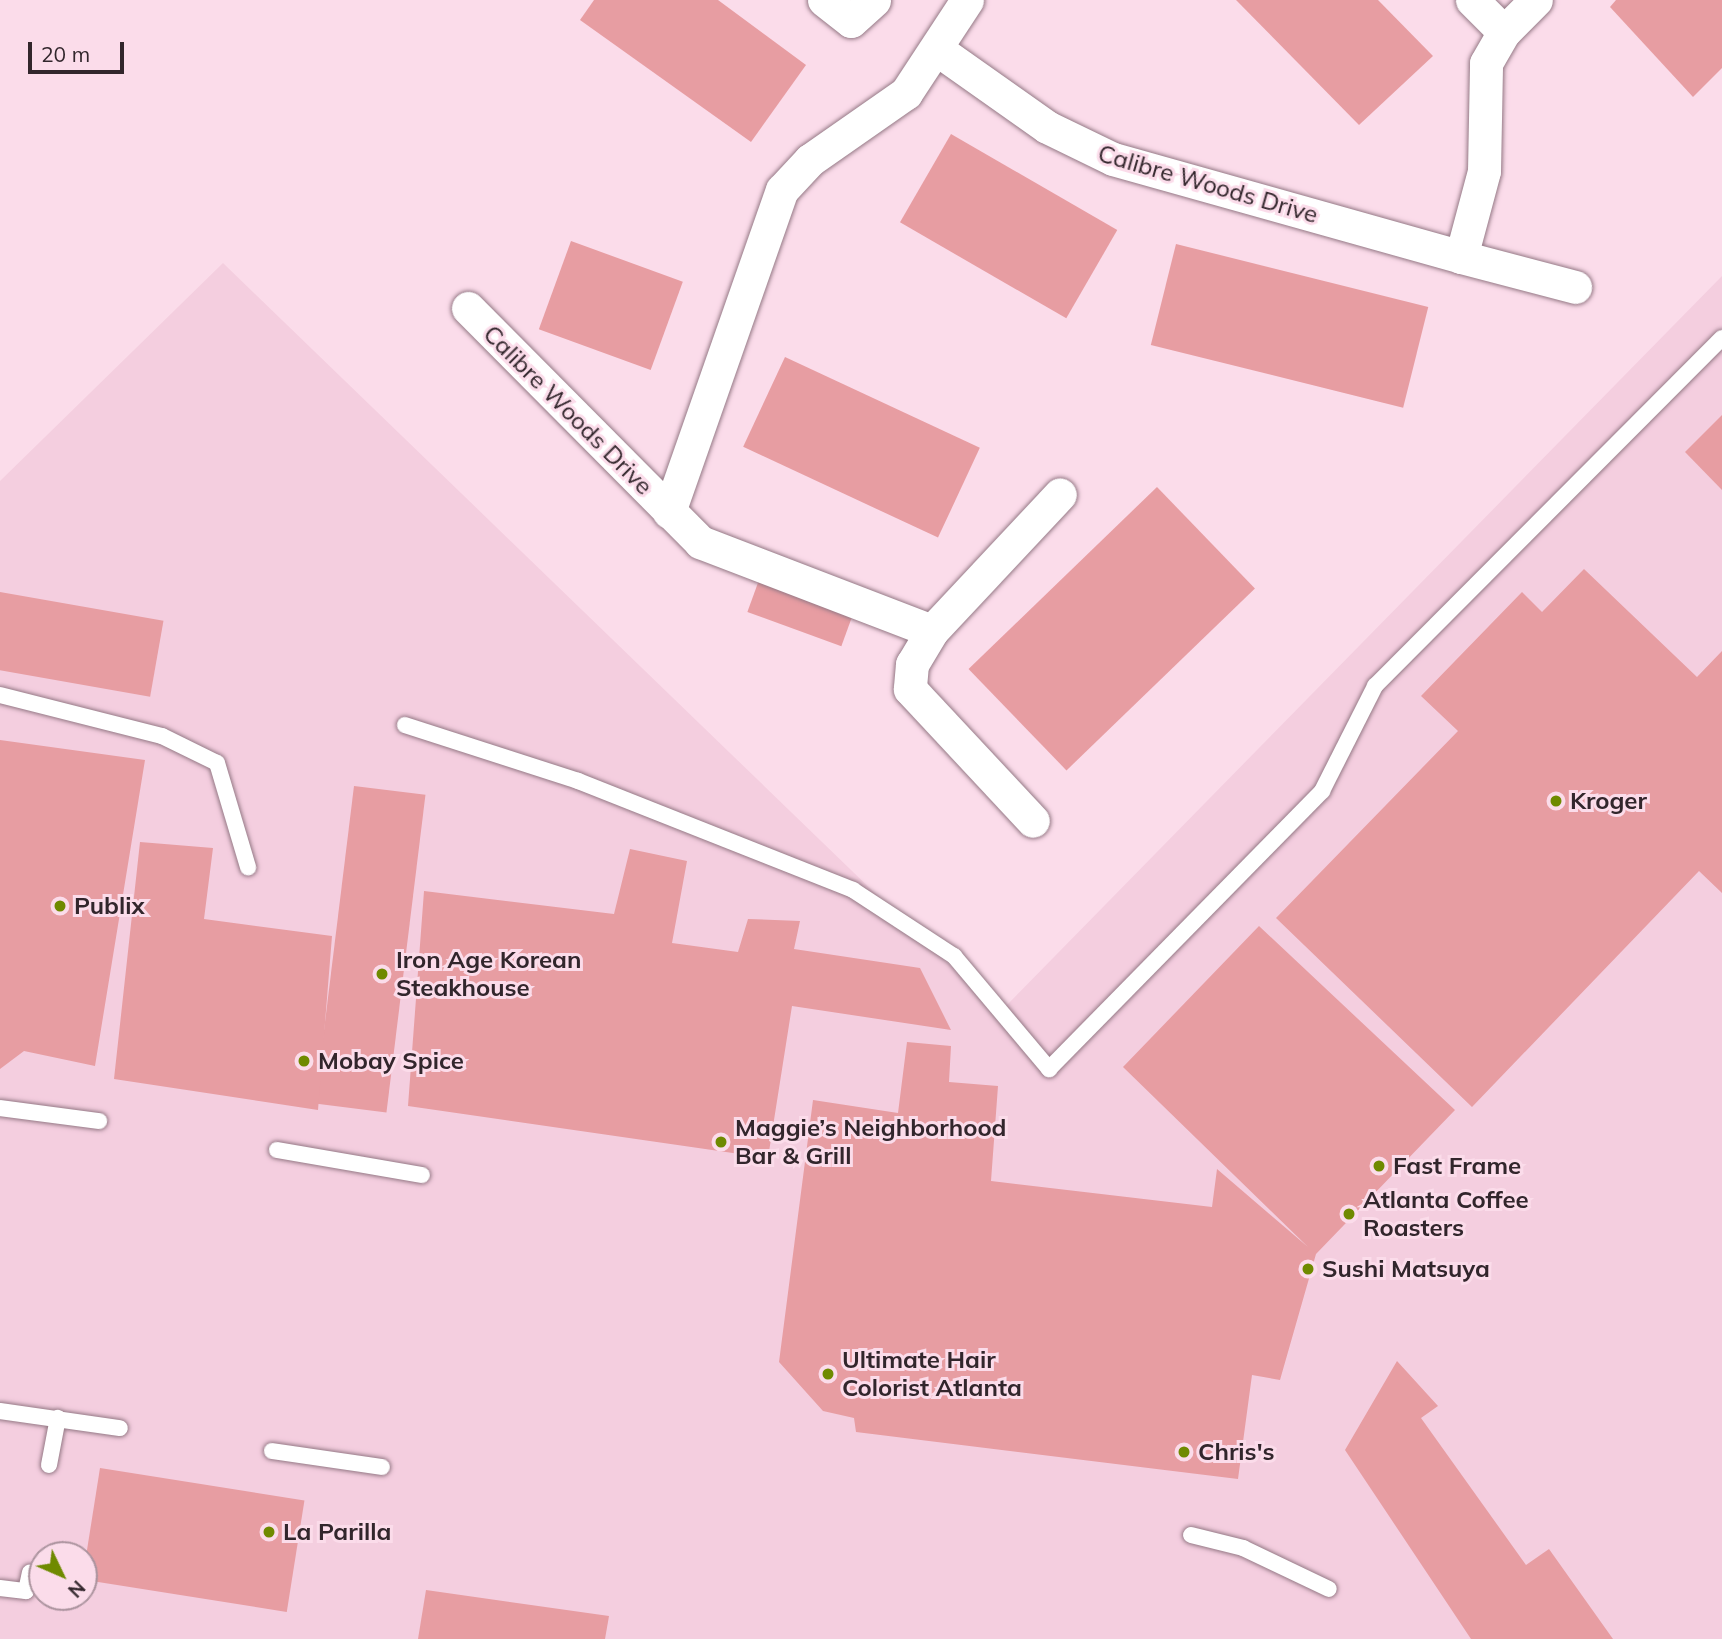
<!DOCTYPE html>
<html>
<head>
<meta charset="utf-8">
<style>
  body { margin:0 }
  #map { position:relative; width:1722px; height:1639px; overflow:hidden; background:#fbdcea; font-family:Mulish,sans-serif }
  div>[style] { position:absolute }
  .built>* { inset:0; background:#f4cedf }
  .building>* { inset:0; background:#e79da2; transform-origin:0 0 }
  .roads { filter:drop-shadow(0 0 2px #957986) drop-shadow(0 0 2px #957986) }
  .service>* { height:16px; margin:-8px; padding:0 8px; transform-origin:8px; border-radius:8px; background:#fff }
  .minor>* { height:33px; margin:-16.5px; padding:0 16.5px; transform-origin:16.5px; border-radius:16.5px; background:#fff }
  .dots>* { width:19px; height:19px; translate:-50% -50%; box-sizing:border-box; border:4px solid #fbdcea; border-radius:50% }
  span { translate:-50% -50%; white-space:nowrap; text-align:center; line-height:1.15; -webkit-text-stroke:6px #fbdcea; paint-order:stroke }
  .street-label { font-size:24px; color:#32262c }
  .poi-label { font-size:24px; color:#32262c; font-weight:700 }
  .left { translate:0 -50%; text-align:left }
  .north { position:absolute; left:28px; top:1541px; width:70px; height:70px; box-sizing:border-box; background:#fbdcea; border:2px solid #ab939e; border-radius:50%; rotate:134deg; font-size:19px; font-weight:700; line-height:28px; text-align:center; color:#32262c }
  .north::after { content:''; display:block; margin:auto; width:24px; height:32px; background:#6f8a00; clip-path:polygon(50% 0,100% 100%,50% 72%,0 100%) }
  .scale { position:absolute; left:28px; top:42px; width:96px; height:32px; box-sizing:border-box; border:4px solid #32262c; border-top:0; padding-left:9px; font-size:21px; line-height:24px; white-space:nowrap; color:#32262c; -webkit-text-stroke:5px #fbdcea; paint-order:stroke }
</style>
</head>
<body>
<div id="map">
  <div class="built">
    <i style="clip-path:polygon(evenodd,223px 263px,999px 1013px,1722px 276px,1722px 1639px,0 1639px,0 481px,223px 263px,42px 1555px,84px 1555px,84px 1597px,42px 1597px,42px 1555px)"></i>
  </div>
  <div class="building">
    <i style="clip-path:polygon(594px 0,718px 0,806px 65px,751px 142px,580px 20px)"></i>
    <i style="clip-path:polygon(1236px 0,1378px 0,1433px 56px,1359px 125px)"></i>
    <i style="clip-path:polygon(1616px 0,1722px 0,1722px 68px,1693px 97px,1610px 7px)"></i>
    <i style="left:951px;top:134px;width:192px;height:102px;rotate:30deg"></i>
    <i style="left:571px;top:241px;width:119px;height:94px;rotate:20deg"></i>
    <i style="left:1176px;top:244px;width:260px;height:104px;rotate:14deg"></i>
    <i style="left:785px;top:357px;width:215px;height:99px;rotate:25deg"></i>
    <i style="clip-path:polygon(1722px 415px,1722px 490px,1685px 452px)"></i>
    <i style="left:1157px;top:487px;width:141px;height:262px;rotate:46deg"></i>
    <i style="clip-path:polygon(1584px 569px,1697px 677px,1722px 651px,1722px 893px,1699px 871px,1472px 1107px,1276px 918px,1458px 731px,1421px 696px,1522px 592px,1542px 612px)"></i>
    <i style="left:759px;top:580px;width:100px;height:34px;rotate:20deg"></i>
    <i style="left:0;top:592px;width:166px;height:77px;rotate:10deg"></i>
    <i style="clip-path:polygon(0 740px,145px 760px,95px 1066px,24px 1051px,0 1069px)"></i>
    <i style="left:354px;top:786px;width:72px;height:320px;rotate:7deg"></i>
    <i style="clip-path:polygon(140px 842px,213px 848px,204px 919px,332px 936px,318px 1110px,114px 1079px)"></i>
    <i style="clip-path:polygon(630px 849px,687px 861px,672px 943px,738px 952px,748px 919px,800px 921px,794px 949px,920px 968px,951px 1030px,792px 1006px,768px 1158px,408px 1106px,424px 891px,614px 914px)"></i>
    <i style="clip-path:polygon(1259px 926px,1455px 1110px,1316px 1254px,1280px 1380px,1252px 1375px,1238px 1479px,856px 1432px,854px 1418px,823px 1411px,779px 1362px,813px 1100px,898px 1113px,907px 1042px,951px 1046px,949px 1082px,998px 1086px,991px 1181px,1212px 1207px,1217px 1169px,1308px 1247px,1123px 1067px)"></i>
    <i style="clip-path:polygon(1397px 1361px,1438px 1406px,1421px 1418px,1526px 1565px,1549px 1549px,1613px 1639px,1471px 1639px,1345px 1450px)"></i>
    <i style="left:100px;top:1468px;width:207px;height:113px;rotate:9deg"></i>
    <i style="clip-path:polygon(426px 1590px,609px 1616px,605px 1639px,418px 1639px)"></i>
  </div>
  <div class="roads">
    <div class="service">
      <i style="left:0;top:695px;width:167px;rotate:14.2deg"></i>
      <i style="left:162px;top:736px;width:61px;rotate:26.1deg"></i>
      <i style="left:217px;top:763px;width:109px;rotate:73.4deg"></i>
      <i style="left:405px;top:725px;width:182px;rotate:17.9deg"></i>
      <i style="left:578px;top:781px;width:296px;rotate:21.6deg"></i>
      <i style="left:853px;top:890px;width:121px;rotate:33.2deg"></i>
      <i style="left:954px;top:956px;width:148px;rotate:49.9deg"></i>
      <i style="left:1049px;top:1069px;width:390px;rotate:-45.5deg"></i>
      <i style="left:1322px;top:791px;width:118px;rotate:-63.2deg"></i>
      <i style="left:1375px;top:686px;width:491px;rotate:-45.1deg"></i>
      <i style="left:0;top:1108px;width:100px;rotate:7.5deg"></i>
      <i style="left:277px;top:1150px;width:147px;rotate:9.8deg"></i>
      <i style="left:0;top:1411px;width:121px;rotate:8.1deg"></i>
      <i style="left:272px;top:1451px;width:111px;rotate:8.3deg"></i>
      <i style="left:49px;top:1465px;width:48px;rotate:-79.2deg"></i>
      <i style="left:1191px;top:1535px;width:54px;rotate:14deg"></i>
      <i style="left:1243px;top:1548px;width:95px;rotate:25.5deg"></i>
      <i style="left:0;top:1588px;width:26px;rotate:7deg"></i>
      <i style="left:26px;top:1591px;width:19px;rotate:-78deg"></i>
    </div>
    <div class="minor">
      <i style="left:824px;top:0;width:34px;rotate:38deg"></i>
      <i style="left:851px;top:21px;width:31px;rotate:-42deg"></i>
      <i style="left:1472px;top:0;width:45px;rotate:45deg"></i>
      <i style="left:938px;top:50px;width:133px;rotate:35.2deg"></i>
      <i style="left:1047px;top:127px;width:73px;rotate:25.9deg"></i>
      <i style="left:1113px;top:159px;width:362px;rotate:15.7deg"></i>
      <i style="left:1461px;top:257px;width:89px;rotate:-75deg"></i>
      <i style="left:1484px;top:171px;width:108px;rotate:-88.9deg"></i>
      <i style="left:1486px;top:63px;width:36px;rotate:-60deg"></i>
      <i style="left:1504px;top:32px;width:45px;rotate:-45deg"></i>
      <i style="left:1461px;top:257px;width:118px;rotate:14.7deg"></i>
      <i style="left:468px;top:308px;width:330px;rotate:45.2deg"></i>
      <i style="left:700px;top:542px;width:248px;rotate:21deg"></i>
      <i style="left:932px;top:631px;width:39px;rotate:121deg"></i>
      <i style="left:912px;top:664px;width:25px;rotate:95deg"></i>
      <i style="left:910px;top:689px;width:180px;rotate:47deg"></i>
      <i style="left:669px;top:512px;width:341px;rotate:-70.7deg"></i>
      <i style="left:782px;top:190px;width:41px;rotate:-47deg"></i>
      <i style="left:810px;top:160px;width:117px;rotate:-34.9deg"></i>
      <i style="left:906px;top:93px;width:111px;rotate:-56.7deg"></i>
      <i style="left:932px;top:631px;width:187px;rotate:-46.9deg"></i>
    </div>
  </div>
  <div class="dots">
    <i style="left:1556px;top:801px;background:#6f8a00"></i>
    <i style="left:60px;top:906px;background:#6f8a00"></i>
    <i style="left:382px;top:974px;background:#6f8a00"></i>
    <i style="left:304px;top:1061px;background:#6f8a00"></i>
    <i style="left:721px;top:1142px;background:#6f8a00"></i>
    <i style="left:1379px;top:1166px;background:#6f8a00"></i>
    <i style="left:1349px;top:1214px;background:#6f8a00"></i>
    <i style="left:1308px;top:1269px;background:#6f8a00"></i>
    <i style="left:828px;top:1374px;background:#6f8a00"></i>
    <i style="left:1184px;top:1452px;background:#6f8a00"></i>
    <i style="left:269px;top:1532px;background:#6f8a00"></i>
  </div>
  <div class="street-label">
    <span style="left:1208px;top:184px;rotate:16deg">Calibre Woods Drive</span>
    <span style="left:568px;top:410px;rotate:45deg">Calibre Woods Drive</span>
  </div>
  <div class="poi-label">
    <span class="left" style="left:1570px;top:801px">Kroger</span>
    <span class="left" style="left:74px;top:906px">Publix</span>
    <span class="left" style="left:396px;top:974px">Iron Age Korean<br>Steakhouse</span>
    <span class="left" style="left:318px;top:1061px">Mobay Spice</span>
    <span class="left" style="left:735px;top:1142px">Maggie’s Neighborhood<br>Bar &amp; Grill</span>
    <span class="left" style="left:1393px;top:1166px">Fast Frame</span>
    <span class="left" style="left:1363px;top:1214px">Atlanta Coffee<br>Roasters</span>
    <span class="left" style="left:1322px;top:1269px">Sushi Matsuya</span>
    <span class="left" style="left:842px;top:1374px">Ultimate Hair<br>Colorist Atlanta</span>
    <span class="left" style="left:1198px;top:1452px">Chris's</span>
    <span class="left" style="left:283px;top:1532px">La Parilla</span>
  </div>
  <div class="north">N</div>
  <div class="scale">20 m</div>
</div>
</body>
</html>
